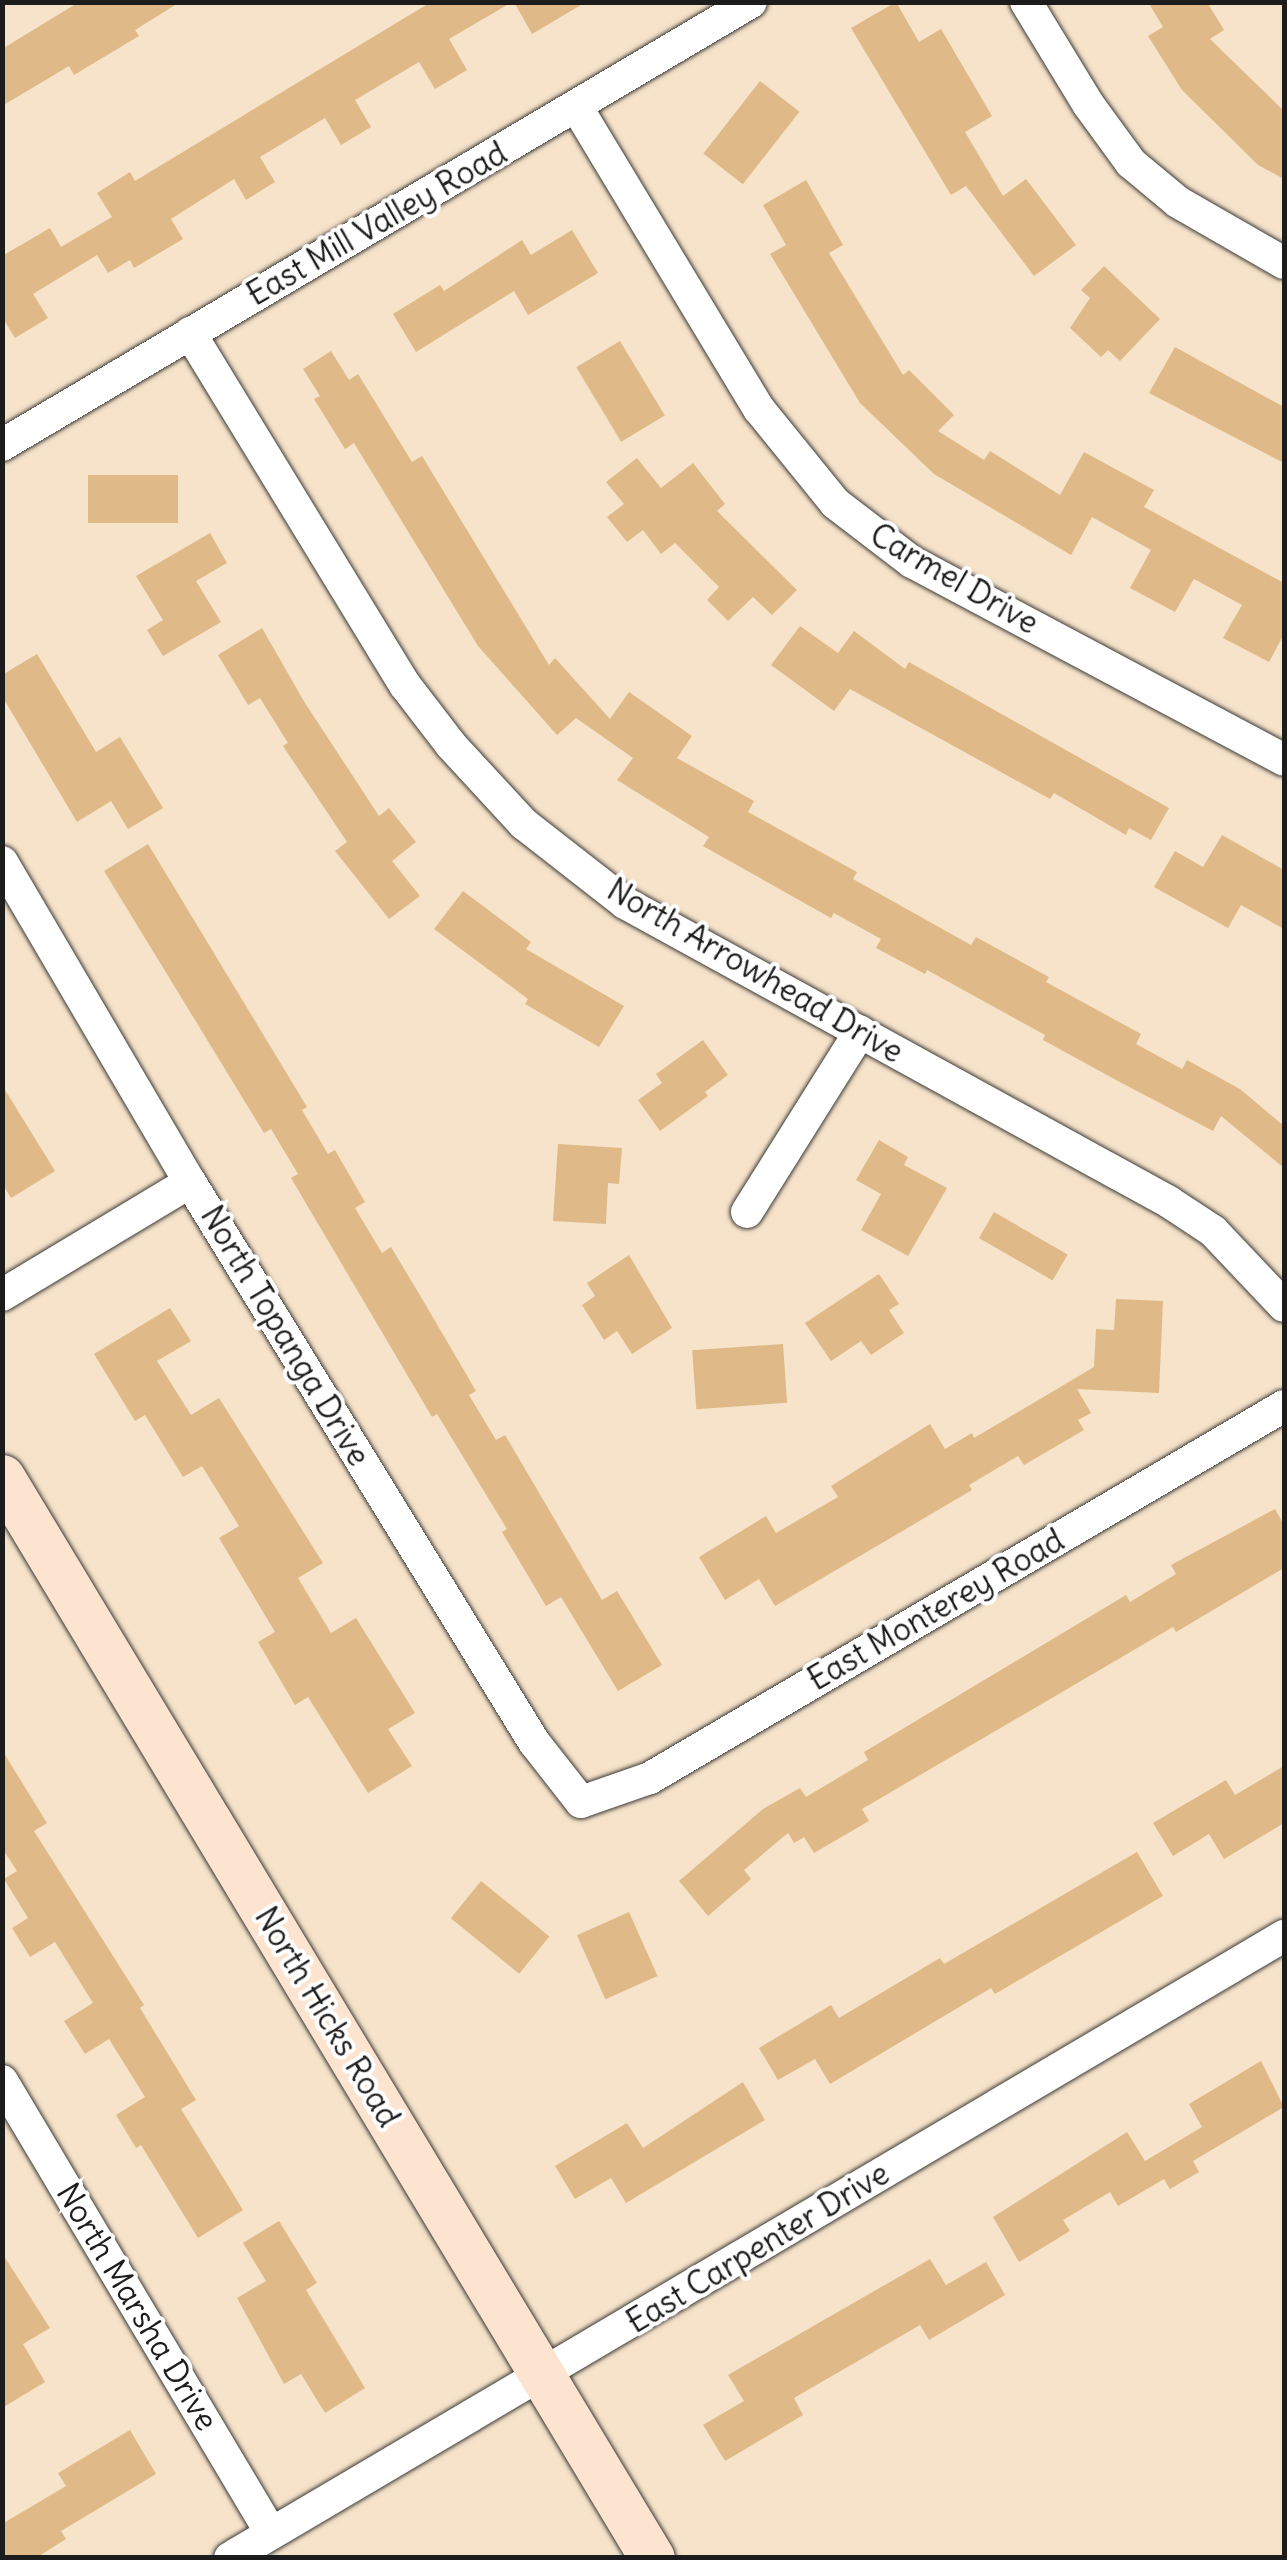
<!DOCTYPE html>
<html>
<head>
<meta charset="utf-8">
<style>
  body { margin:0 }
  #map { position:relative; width:1287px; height:2560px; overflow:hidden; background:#f6e3ca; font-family:Delius,sans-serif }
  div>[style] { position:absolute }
  .building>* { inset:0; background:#dfba88; transform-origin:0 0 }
  .roads { filter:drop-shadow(0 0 2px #3d3a36) drop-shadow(0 0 2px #3d3a36) }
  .minor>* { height:32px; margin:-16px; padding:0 16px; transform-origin:16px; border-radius:16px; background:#fff }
  .secondary>* { height:45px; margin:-22.5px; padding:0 22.5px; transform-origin:22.5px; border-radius:22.5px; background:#fde4d1 }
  span { translate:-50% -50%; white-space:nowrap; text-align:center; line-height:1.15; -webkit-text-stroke:8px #fff; paint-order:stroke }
  .street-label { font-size:32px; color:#1c1c1c }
  .frame { position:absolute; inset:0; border:5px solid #1c1c1c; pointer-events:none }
</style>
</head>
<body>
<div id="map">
  <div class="building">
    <i style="clip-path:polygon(79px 2px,180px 2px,135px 30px,139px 36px,74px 75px,69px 66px,2px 106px,2px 49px)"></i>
    <i style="clip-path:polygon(431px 2px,512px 2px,449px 39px,467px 70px,435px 89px,419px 62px,355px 100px,371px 127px,341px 145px,325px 118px,260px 157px,275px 182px,246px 200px,234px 179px,171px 219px,183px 239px,134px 268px,130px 260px,108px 273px,97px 255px,33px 294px,48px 318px,15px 338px,2px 317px,2px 256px,50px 228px,61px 247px,112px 217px,97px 193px,130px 172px,135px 181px)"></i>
    <i style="clip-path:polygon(514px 2px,586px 2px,532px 34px)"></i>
    <i style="clip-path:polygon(896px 2px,919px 42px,941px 29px,992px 116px,965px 132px,1003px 196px,1026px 179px,1076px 245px,1034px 276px,966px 186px,951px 195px,851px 28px)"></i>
    <i style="clip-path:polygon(1148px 2px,1207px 2px,1224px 30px,1210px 39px,1284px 111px,1284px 179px,1258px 165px,1182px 90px,1148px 36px,1163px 27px)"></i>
    <i style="left:760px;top:81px;width:50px;height:92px;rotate:38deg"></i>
    <i style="clip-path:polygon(806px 180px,843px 245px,829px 253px,903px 375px,909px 370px,954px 415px,938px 431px,984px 460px,990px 451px,1060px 495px,1084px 452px,1154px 490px,1144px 507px,1284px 583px,1284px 634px,1269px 662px,1223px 638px,1242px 605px,1194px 579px,1175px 612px,1130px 588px,1151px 550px,1092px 517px,1071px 555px,934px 474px,860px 403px,770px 254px,786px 245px,763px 205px)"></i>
    <i style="clip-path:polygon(572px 230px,598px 273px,528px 315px,514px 291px,416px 352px,393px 314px,440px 285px,444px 291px,522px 240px,531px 255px)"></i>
    <i style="clip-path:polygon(1104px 266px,1160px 319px,1120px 361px,1108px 350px,1101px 357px,1070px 328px,1090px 298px,1081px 290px)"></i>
    <i style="left:620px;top:341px;width:87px;height:51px;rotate:59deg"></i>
    <i style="clip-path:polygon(1175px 347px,1284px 407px,1284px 463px,1149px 393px)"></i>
    <i style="clip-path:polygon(331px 351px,349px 380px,358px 374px,412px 462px,422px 456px,549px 665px,555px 658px,610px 719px,629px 692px,692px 736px,677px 758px,754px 801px,748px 812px,857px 872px,853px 879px,971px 945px,976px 937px,1049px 977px,1046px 982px,1141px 1034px,1136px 1044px,1182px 1069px,1187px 1060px,1240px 1089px,1284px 1126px,1284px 1168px,1221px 1116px,1213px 1131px,1116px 1080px,1043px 1040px,1045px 1035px,927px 970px,925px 974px,876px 948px,881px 939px,834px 913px,831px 918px,703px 846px,709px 837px,617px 780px,633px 758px,576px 718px,557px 735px,478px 646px,354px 443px,345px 449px,314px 399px,320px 396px,303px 369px)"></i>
    <i style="clip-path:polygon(637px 458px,661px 488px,693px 463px,725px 504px,717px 511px,797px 590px,772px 615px,753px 597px,728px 621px,707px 600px,719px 587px,675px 543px,661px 554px,643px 530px,627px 542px,607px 517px,624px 504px,606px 482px)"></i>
    <i style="left:88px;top:475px;width:90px;height:48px"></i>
    <i style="clip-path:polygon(210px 533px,227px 563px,196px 581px,221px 622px,163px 656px,147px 630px,163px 620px,136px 576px)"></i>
    <i style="clip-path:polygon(800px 626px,838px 653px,854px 631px,905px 669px,909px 662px,1169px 808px,1151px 840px,1129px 828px,1126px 835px,1054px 793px,1050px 799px,850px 689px,834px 711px,771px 665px)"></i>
    <i style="clip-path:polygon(262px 628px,305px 703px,379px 816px,389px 808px,416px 842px,392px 861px,420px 896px,389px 919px,335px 851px,347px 842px,283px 746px,288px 743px,260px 698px,248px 705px,218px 655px)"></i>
    <i style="clip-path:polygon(37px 654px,96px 752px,120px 737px,163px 808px,128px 829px,111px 801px,77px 822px,2px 696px,2px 675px)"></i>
    <i style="clip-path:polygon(1222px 835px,1284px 870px,1284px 929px,1241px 905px,1228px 928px,1154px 887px,1175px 851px,1203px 867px)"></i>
    <i style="clip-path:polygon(148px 844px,307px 1107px,302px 1110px,328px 1154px,335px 1150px,365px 1202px,355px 1208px,382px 1253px,391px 1247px,421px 1297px,476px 1391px,469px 1395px,496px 1440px,505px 1435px,602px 1600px,617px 1591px,662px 1665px,618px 1691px,561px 1597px,546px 1606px,502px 1532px,507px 1529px,437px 1414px,432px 1417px,291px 1178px,298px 1174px,271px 1129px,264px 1133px,104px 871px)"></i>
    <i style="clip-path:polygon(463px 891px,531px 942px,526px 949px,624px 1006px,599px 1047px,525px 1004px,528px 999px,434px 929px)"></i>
    <i style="clip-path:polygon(703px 1040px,728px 1075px,705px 1092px,708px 1096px,660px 1131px,638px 1100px,662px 1083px,656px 1074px)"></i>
    <i style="clip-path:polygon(2px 1085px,55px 1171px,11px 1198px,2px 1183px)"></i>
    <i style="clip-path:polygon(879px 1140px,908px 1157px,904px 1165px,947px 1188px,908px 1256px,861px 1230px,881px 1194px,856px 1180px)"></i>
    <i style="clip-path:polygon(558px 1144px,622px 1148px,619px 1184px,608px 1183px,606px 1224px,553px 1221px)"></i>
    <i style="left:994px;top:1212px;width:85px;height:30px;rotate:30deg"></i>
    <i style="clip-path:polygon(629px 1255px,672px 1328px,632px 1354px,617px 1331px,604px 1340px,582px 1305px,595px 1296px,587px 1283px)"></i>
    <i style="clip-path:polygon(879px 1274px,899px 1304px,889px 1310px,904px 1333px,871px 1355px,861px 1341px,831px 1361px,805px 1323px)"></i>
    <i style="clip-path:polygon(1116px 1299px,1163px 1301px,1159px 1393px,1077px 1389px,1091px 1413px,1078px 1420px,1084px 1430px,1024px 1465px,1018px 1456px,969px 1485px,972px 1490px,775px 1606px,759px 1579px,725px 1600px,699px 1557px,766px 1516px,776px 1533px,838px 1497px,831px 1486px,930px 1424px,945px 1449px,972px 1433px,974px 1438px,1094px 1367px,1096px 1329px,1114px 1330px)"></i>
    <i style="clip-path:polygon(170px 1308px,191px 1341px,157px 1361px,191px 1415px,219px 1398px,323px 1563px,298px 1578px,331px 1633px,356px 1618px,415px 1713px,388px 1729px,412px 1766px,368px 1793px,308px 1697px,295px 1705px,258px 1642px,275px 1632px,219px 1538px,239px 1526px,202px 1466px,183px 1477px,145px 1415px,135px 1421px,94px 1354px)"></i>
    <i style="left:783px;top:1344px;width:59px;height:91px;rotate:86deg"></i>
    <i style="clip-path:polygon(1275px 1509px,1284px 1525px,1284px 1568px,1176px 1632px,1173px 1627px,862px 1809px,869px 1821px,814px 1853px,804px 1837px,794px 1843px,788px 1833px,744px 1870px,751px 1879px,708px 1916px,679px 1881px,763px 1809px,800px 1788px,806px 1797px,868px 1760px,864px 1752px,1126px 1595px,1130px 1602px,1176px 1574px,1171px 1565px)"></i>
    <i style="clip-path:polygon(2px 1750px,47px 1823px,34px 1831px,144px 2005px,140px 2008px,196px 2100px,181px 2109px,243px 2210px,198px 2238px,141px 2145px,136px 2148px,116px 2115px,145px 2097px,109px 2039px,85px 2054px,64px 2021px,93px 2003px,55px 1942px,30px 1957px,12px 1928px,28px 1918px,4px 1879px,17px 1871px,2px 1848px)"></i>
    <i style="clip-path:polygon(1284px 1766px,1284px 1823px,1224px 1859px,1209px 1834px,1173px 1856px,1153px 1823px,1226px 1780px,1235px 1795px)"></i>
    <i style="clip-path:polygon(1137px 1852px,1163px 1896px,995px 1994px,991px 1988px,830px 2084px,815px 2059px,778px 2080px,759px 2048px,831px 2005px,839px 2018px,940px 1958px,944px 1964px)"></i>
    <i style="left:481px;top:1881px;width:88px;height:48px;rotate:39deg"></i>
    <i style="left:629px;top:1912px;width:70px;height:57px;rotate:66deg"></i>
    <i style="clip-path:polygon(1261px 2061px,1284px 2107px,1193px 2161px,1199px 2172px,1170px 2189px,1164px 2179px,1118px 2206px,1110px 2192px,1063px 2220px,1070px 2231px,1019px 2262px,993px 2217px,1127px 2132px,1145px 2161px,1202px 2127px,1189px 2104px)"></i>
    <i style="clip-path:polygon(743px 2082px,765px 2120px,626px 2203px,611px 2178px,575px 2199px,555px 2166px,627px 2123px,643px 2148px)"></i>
    <i style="clip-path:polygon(279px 2221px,317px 2283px,306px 2290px,365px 2388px,325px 2413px,301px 2374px,284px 2384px,237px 2298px,266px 2281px,243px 2243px)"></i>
    <i style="clip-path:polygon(2px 2253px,50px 2328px,23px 2344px,45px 2382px,2px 2408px)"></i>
    <i style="clip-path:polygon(930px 2259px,946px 2285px,986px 2262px,1005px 2295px,929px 2340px,920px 2325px,794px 2398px,803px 2415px,725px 2461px,703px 2425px,744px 2401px,728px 2375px)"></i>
    <i style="clip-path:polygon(130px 2430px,156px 2474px,61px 2531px,66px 2539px,36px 2558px,2px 2558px,2px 2524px,66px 2486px,58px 2473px)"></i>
  </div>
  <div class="roads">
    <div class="minor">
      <i style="left:1026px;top:2px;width:119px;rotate:58.7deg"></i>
      <i style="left:1088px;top:104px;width:73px;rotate:53.9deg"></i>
      <i style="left:1131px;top:163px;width:61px;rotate:39.7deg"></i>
      <i style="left:1178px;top:202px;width:122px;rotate:29.9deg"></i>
      <i style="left:576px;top:106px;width:354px;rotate:58.9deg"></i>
      <i style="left:759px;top:409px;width:121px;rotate:51deg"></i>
      <i style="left:835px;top:503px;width:97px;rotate:37.5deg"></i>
      <i style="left:912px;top:562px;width:421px;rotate:28deg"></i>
      <i style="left:190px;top:333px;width:412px;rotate:58.6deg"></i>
      <i style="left:405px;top:685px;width:76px;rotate:52.5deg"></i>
      <i style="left:451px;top:745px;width:108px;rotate:47.3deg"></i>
      <i style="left:524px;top:824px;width:128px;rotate:38deg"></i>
      <i style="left:625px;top:903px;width:621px;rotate:28.79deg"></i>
      <i style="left:1169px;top:1202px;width:53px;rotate:33.4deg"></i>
      <i style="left:1213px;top:1231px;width:103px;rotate:46.6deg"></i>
      <i style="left:2px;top:445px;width:870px;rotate:-30.6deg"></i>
      <i style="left:2px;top:862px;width:371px;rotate:59.6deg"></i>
      <i style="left:190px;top:1182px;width:657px;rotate:58.44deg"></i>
      <i style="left:534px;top:1742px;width:76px;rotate:51.9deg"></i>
      <i style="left:581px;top:1802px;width:73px;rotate:-19.2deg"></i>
      <i style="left:650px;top:1778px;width:735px;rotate:-30.4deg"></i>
      <i style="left:747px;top:1212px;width:213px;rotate:-57.9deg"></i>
      <i style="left:2px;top:1295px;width:219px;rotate:-31deg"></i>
      <i style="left:2px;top:2081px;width:526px;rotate:59.24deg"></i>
      <i style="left:230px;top:2558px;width:1224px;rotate:-30.55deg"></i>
    </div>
    <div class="secondary">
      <i style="left:2px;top:1477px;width:1261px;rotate:58.98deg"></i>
    </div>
  </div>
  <div class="street-label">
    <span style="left:377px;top:224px;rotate:-30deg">East Mill Valley Road</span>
    <span style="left:954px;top:579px;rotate:30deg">Carmel Drive</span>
    <span style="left:755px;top:971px;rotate:30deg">North Arrowhead Drive</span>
    <span style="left:285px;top:1336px;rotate:59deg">North Topanga Drive</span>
    <span style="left:936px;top:1610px;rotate:-30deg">East Monterey Road</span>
    <span style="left:327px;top:2017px;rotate:59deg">North Hicks Road</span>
    <span style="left:758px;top:2248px;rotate:-31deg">East Carpenter Drive</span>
    <span style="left:137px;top:2307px;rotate:59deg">North Marsha Drive</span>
  </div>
  <div class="frame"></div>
</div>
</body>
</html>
